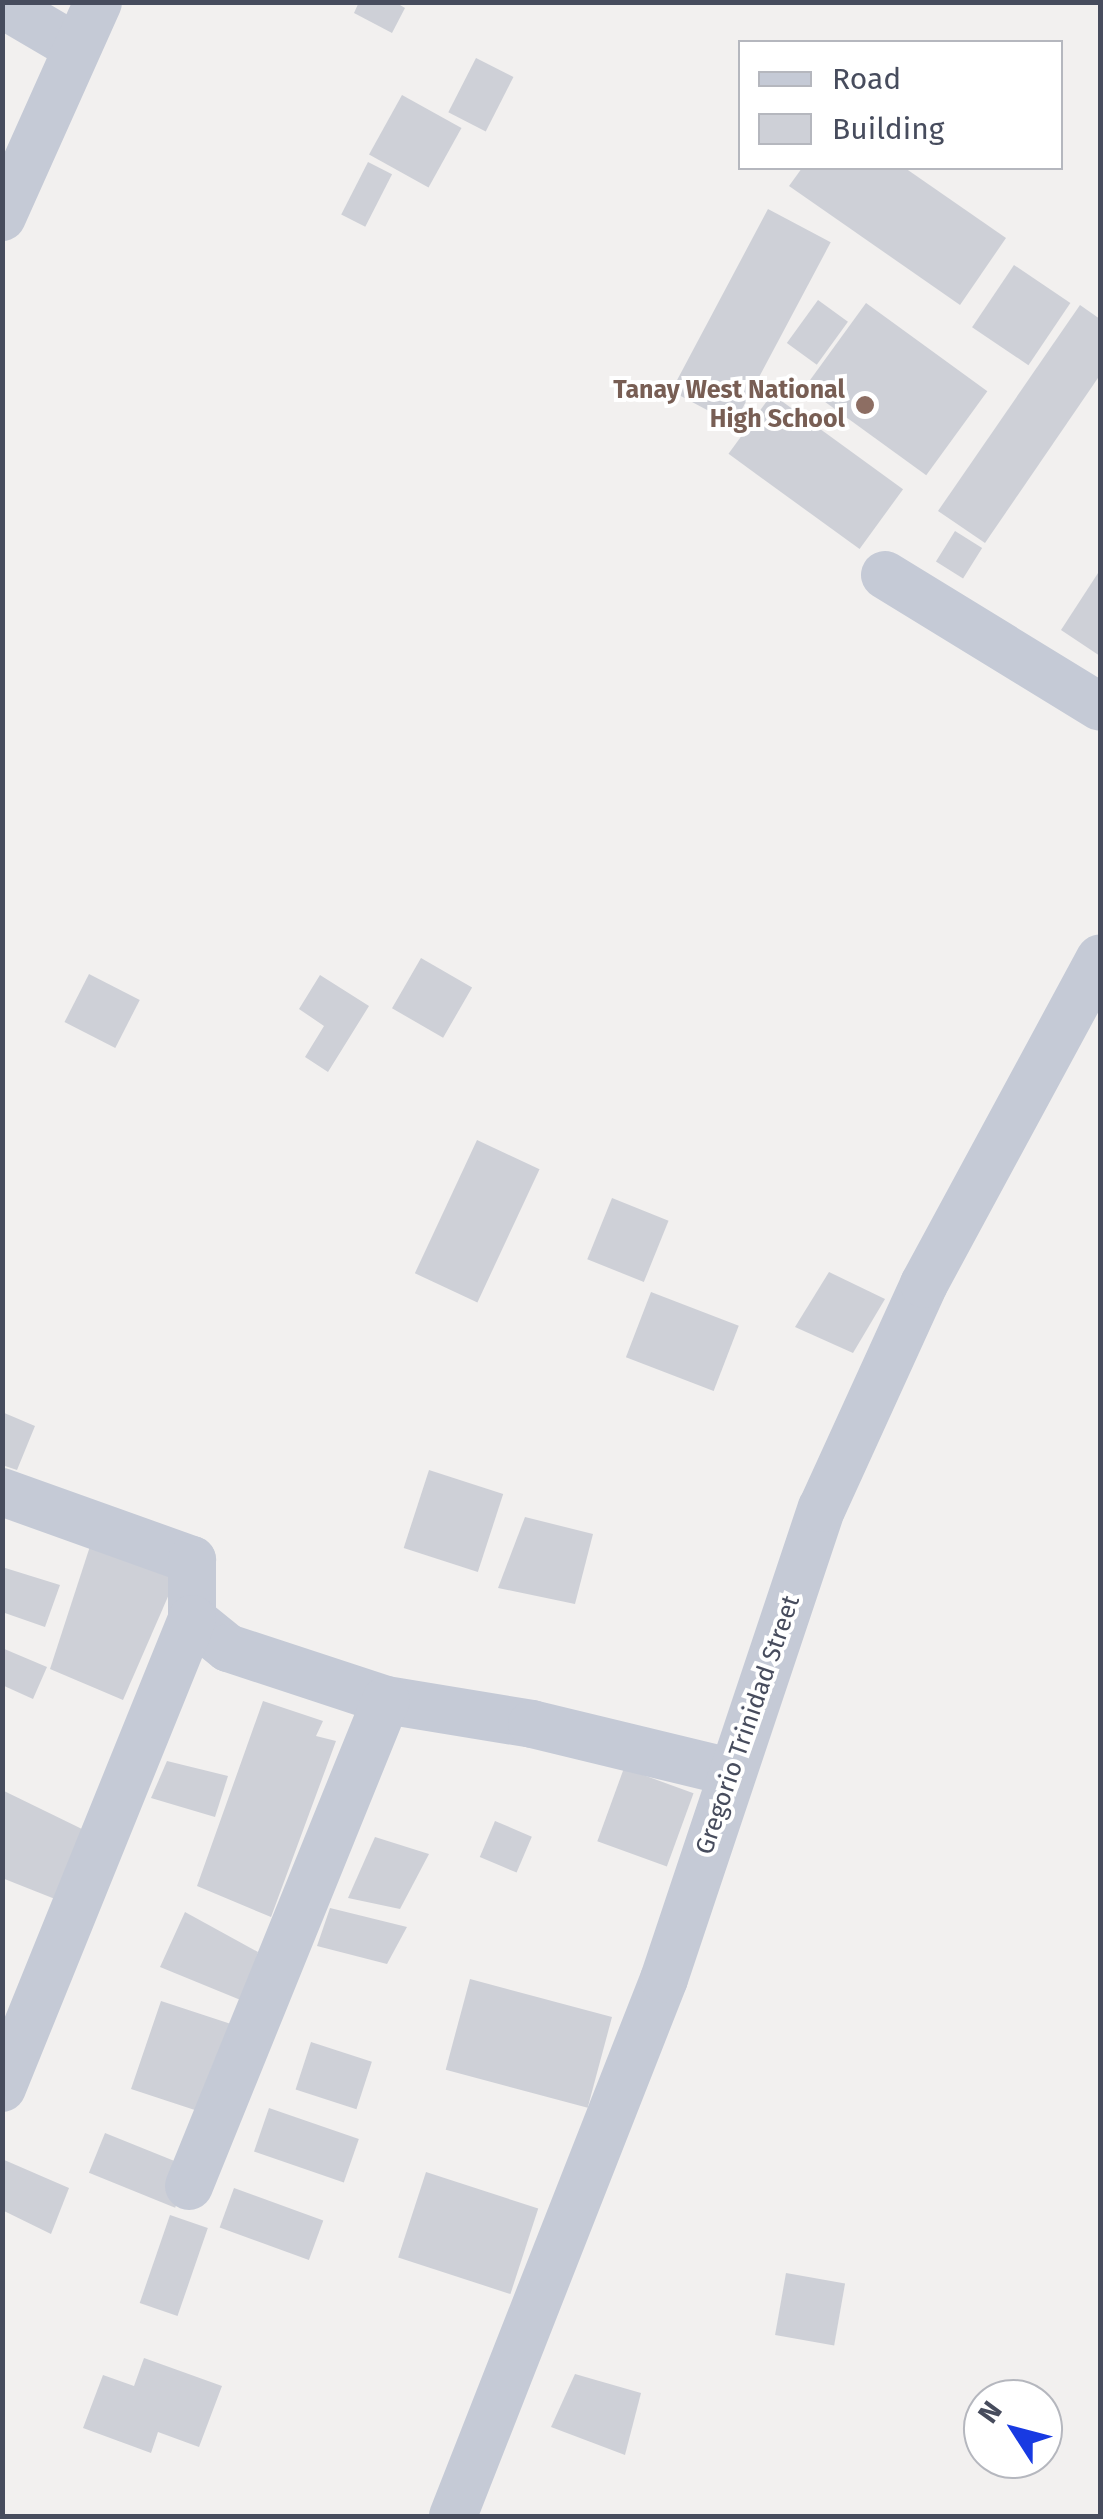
<!DOCTYPE html>
<html>
<head>
<meta charset="utf-8">
<style>
  body { margin:0 }
  #map { position:relative; width:1103px; height:2519px; overflow:hidden; background:#f2f0ef; font-family:"Fira Sans",sans-serif }
  div>[style] { position:absolute }
  .building>* { inset:0; background:#ced0d7; transform-origin:0 0 }
  .minor>* { height:48px; margin:-24px; padding:0 24px; transform-origin:24px; border-radius:24px; background:#c5cad6 }
  .dots>* { width:28px; height:28px; translate:-50% -50%; box-sizing:border-box; border:5px solid #fff; border-radius:50% }
  span { translate:-50% -50%; white-space:nowrap; text-align:center; line-height:1.15; -webkit-text-stroke:8px #fff; paint-order:stroke }
  .education-label { font-size:25px; color:#785e54; font-weight:700 }
  .right { translate:-100% -50%; text-align:right }
  .street-label { font-size:25px; color:#474c5d }
  .frame { position:absolute; inset:0; border:5px solid #474c5d; pointer-events:none }
  .legend { position:absolute; left:738px; top:40px; width:325px; height:130px; box-sizing:border-box; background:#fff; border:2px solid #b5b7be; margin:0; padding:12px 18px; list-style:none; font-size:30px; color:#474c5d }
  .legend li { display:flex; align-items:center; gap:20px; height:50px }
  .legend b { width:50px; border:2px solid #b5b7be }
  .north { position:absolute; left:963px; top:2379px; width:100px; height:100px; box-sizing:border-box; background:#fff; border:2px solid #b5b7be; border-radius:50%; rotate:306deg; font-size:28px; font-weight:700; line-height:40px; text-align:center; color:#474c5d }
  .north::after { content:''; display:block; margin:auto; width:35px; height:45px; background:#183ae2; clip-path:polygon(50% 0,100% 100%,50% 72%,0 100%) }
</style>
</head>
<body>
<div id="map">
  <div class="building">
    <i style="clip-path:polygon(359px 2px,395px 2px,405px 8px,392px 33px,354px 13px)"></i>
    <i style="left:476px;top:58px;width:42px;height:61px;rotate:27deg"></i>
    <i style="left:402px;top:95px;width:68px;height:68px;rotate:29deg"></i>
    <i style="left:368px;top:162px;width:27px;height:59px;rotate:27deg"></i>
    <i style="clip-path:polygon(802px 168px,905px 168px,1006px 238px,960px 305px,789px 186px)"></i>
    <i style="left:768px;top:209px;width:71px;height:206px;rotate:28deg"></i>
    <i style="left:1014px;top:265px;width:68px;height:75px;rotate:34deg"></i>
    <i style="left:818px;top:300px;width:37px;height:53px;rotate:36deg"></i>
    <i style="left:866px;top:303px;width:150px;height:104px;rotate:36deg"></i>
    <i style="clip-path:polygon(1080px 305px,1100px 319px,1100px 375px,985px 543px,938px 511px)"></i>
    <i style="left:772px;top:394px;width:162px;height:74px;rotate:36deg"></i>
    <i style="left:955px;top:531px;width:32px;height:36px;rotate:32deg"></i>
    <i style="clip-path:polygon(1100px 570px,1100px 656px,1061px 630px)"></i>
    <i style="left:421px;top:958px;width:59px;height:58px;rotate:30deg"></i>
    <i style="left:89px;top:974px;width:57px;height:54px;rotate:27deg"></i>
    <i style="clip-path:polygon(320px 975px,369px 1006px,328px 1072px,305px 1057px,324px 1026px,299px 1009px)"></i>
    <i style="left:477px;top:1140px;width:69px;height:147px;rotate:25deg"></i>
    <i style="left:612px;top:1198px;width:61px;height:66px;rotate:22deg"></i>
    <i style="clip-path:polygon(829px 1272px,885px 1299px,853px 1353px,795px 1327px)"></i>
    <i style="left:651px;top:1292px;width:94px;height:70px;rotate:21deg"></i>
    <i style="clip-path:polygon(2px 1412px,35px 1426px,17px 1470px,2px 1465px)"></i>
    <i style="left:429px;top:1470px;width:78px;height:82px;rotate:18deg"></i>
    <i style="clip-path:polygon(525px 1517px,593px 1534px,575px 1604px,498px 1588px)"></i>
    <i style="clip-path:polygon(94px 1534px,180px 1569px,123px 1700px,50px 1669px)"></i>
    <i style="clip-path:polygon(2px 1567px,60px 1585px,45px 1627px,2px 1612px)"></i>
    <i style="clip-path:polygon(2px 1648px,47px 1667px,33px 1699px,2px 1685px)"></i>
    <i style="clip-path:polygon(263px 1701px,323px 1721px,316px 1736px,336px 1741px,271px 1917px,197px 1886px)"></i>
    <i style="clip-path:polygon(167px 1761px,228px 1776px,215px 1817px,151px 1798px)"></i>
    <i style="left:624px;top:1768px;width:74px;height:78px;rotate:20deg"></i>
    <i style="clip-path:polygon(2px 1790px,82px 1829px,55px 1899px,2px 1878px)"></i>
    <i style="left:495px;top:1821px;width:40px;height:39px;rotate:23deg"></i>
    <i style="clip-path:polygon(375px 1837px,429px 1854px,400px 1909px,348px 1898px)"></i>
    <i style="clip-path:polygon(330px 1908px,407px 1927px,387px 1964px,317px 1946px)"></i>
    <i style="clip-path:polygon(185px 1912px,258px 1952px,243px 2001px,160px 1967px)"></i>
    <i style="left:470px;top:1979px;width:147px;height:94px;rotate:15deg"></i>
    <i style="clip-path:polygon(161px 2001px,231px 2024px,211px 2069px,225px 2081px,210px 2115px,131px 2089px)"></i>
    <i style="left:311px;top:2042px;width:64px;height:50px;rotate:18deg"></i>
    <i style="left:269px;top:2108px;width:95px;height:46px;rotate:19deg"></i>
    <i style="left:105px;top:2133px;width:93px;height:43px;rotate:22deg"></i>
    <i style="clip-path:polygon(2px 2159px,69px 2188px,51px 2234px,2px 2210px)"></i>
    <i style="left:426px;top:2172px;width:118px;height:90px;rotate:18deg"></i>
    <i style="left:234px;top:2188px;width:95px;height:42px;rotate:20deg"></i>
    <i style="left:170px;top:2215px;width:40px;height:93px;rotate:19deg"></i>
    <i style="left:786px;top:2273px;width:60px;height:63px;rotate:10deg"></i>
    <i style="clip-path:polygon(144px 2358px,222px 2386px,199px 2447px,158px 2432px,151px 2453px,83px 2428px,103px 2375px,134px 2386px)"></i>
    <i style="clip-path:polygon(575px 2374px,641px 2393px,625px 2455px,551px 2427px)"></i>
  </div>
  <div class="minor">
    <i style="left:2px;top:4px;width:85px;rotate:30.5deg"></i>
    <i style="left:2px;top:217px;width:235px;rotate:-65.9deg"></i>
    <i style="left:885px;top:575px;width:252px;rotate:31.5deg"></i>
    <i style="left:2px;top:1492px;width:202px;rotate:19.7deg"></i>
    <i style="left:192px;top:1560px;width:59px;rotate:90deg"></i>
    <i style="left:192px;top:1619px;width:46px;rotate:38.9deg"></i>
    <i style="left:228px;top:1648px;width:166px;rotate:18.2deg"></i>
    <i style="left:386px;top:1700px;width:148px;rotate:9.3deg"></i>
    <i style="left:532px;top:1724px;width:205px;rotate:13.6deg"></i>
    <i style="left:2px;top:2088px;width:506px;rotate:-67.95deg"></i>
    <i style="left:189px;top:2186px;width:524px;rotate:-67.93deg"></i>
    <i style="left:453px;top:2516px;width:577px;rotate:-68.55deg"></i>
    <i style="left:664px;top:1979px;width:497px;rotate:-71.5deg"></i>
    <i style="left:822px;top:1508px;width:246px;rotate:-65.5deg"></i>
    <i style="left:924px;top:1284px;width:370px;rotate:-61.6deg"></i>
  </div>
  <div class="dots">
    <i style="left:865px;top:405px;background:#8d6e63"></i>
  </div>
  <div class="education-label">
    <span class="right" style="left:845px;top:405px">Tanay West National<br>High School</span>
  </div>
  <div class="street-label">
    <span style="left:748px;top:1725px;rotate:-71deg">Gregorio Trinidad Street</span>
  </div>
  <div class="frame"></div>
  <ul class="legend">
  <li><b style="height:12px;background:#c5cad6"></b>Road</li>
  <li><b style="height:28px;background:#ced0d7"></b>Building</li>
  </ul>
  <div class="north">N</div>
</div>
</body>
</html>
